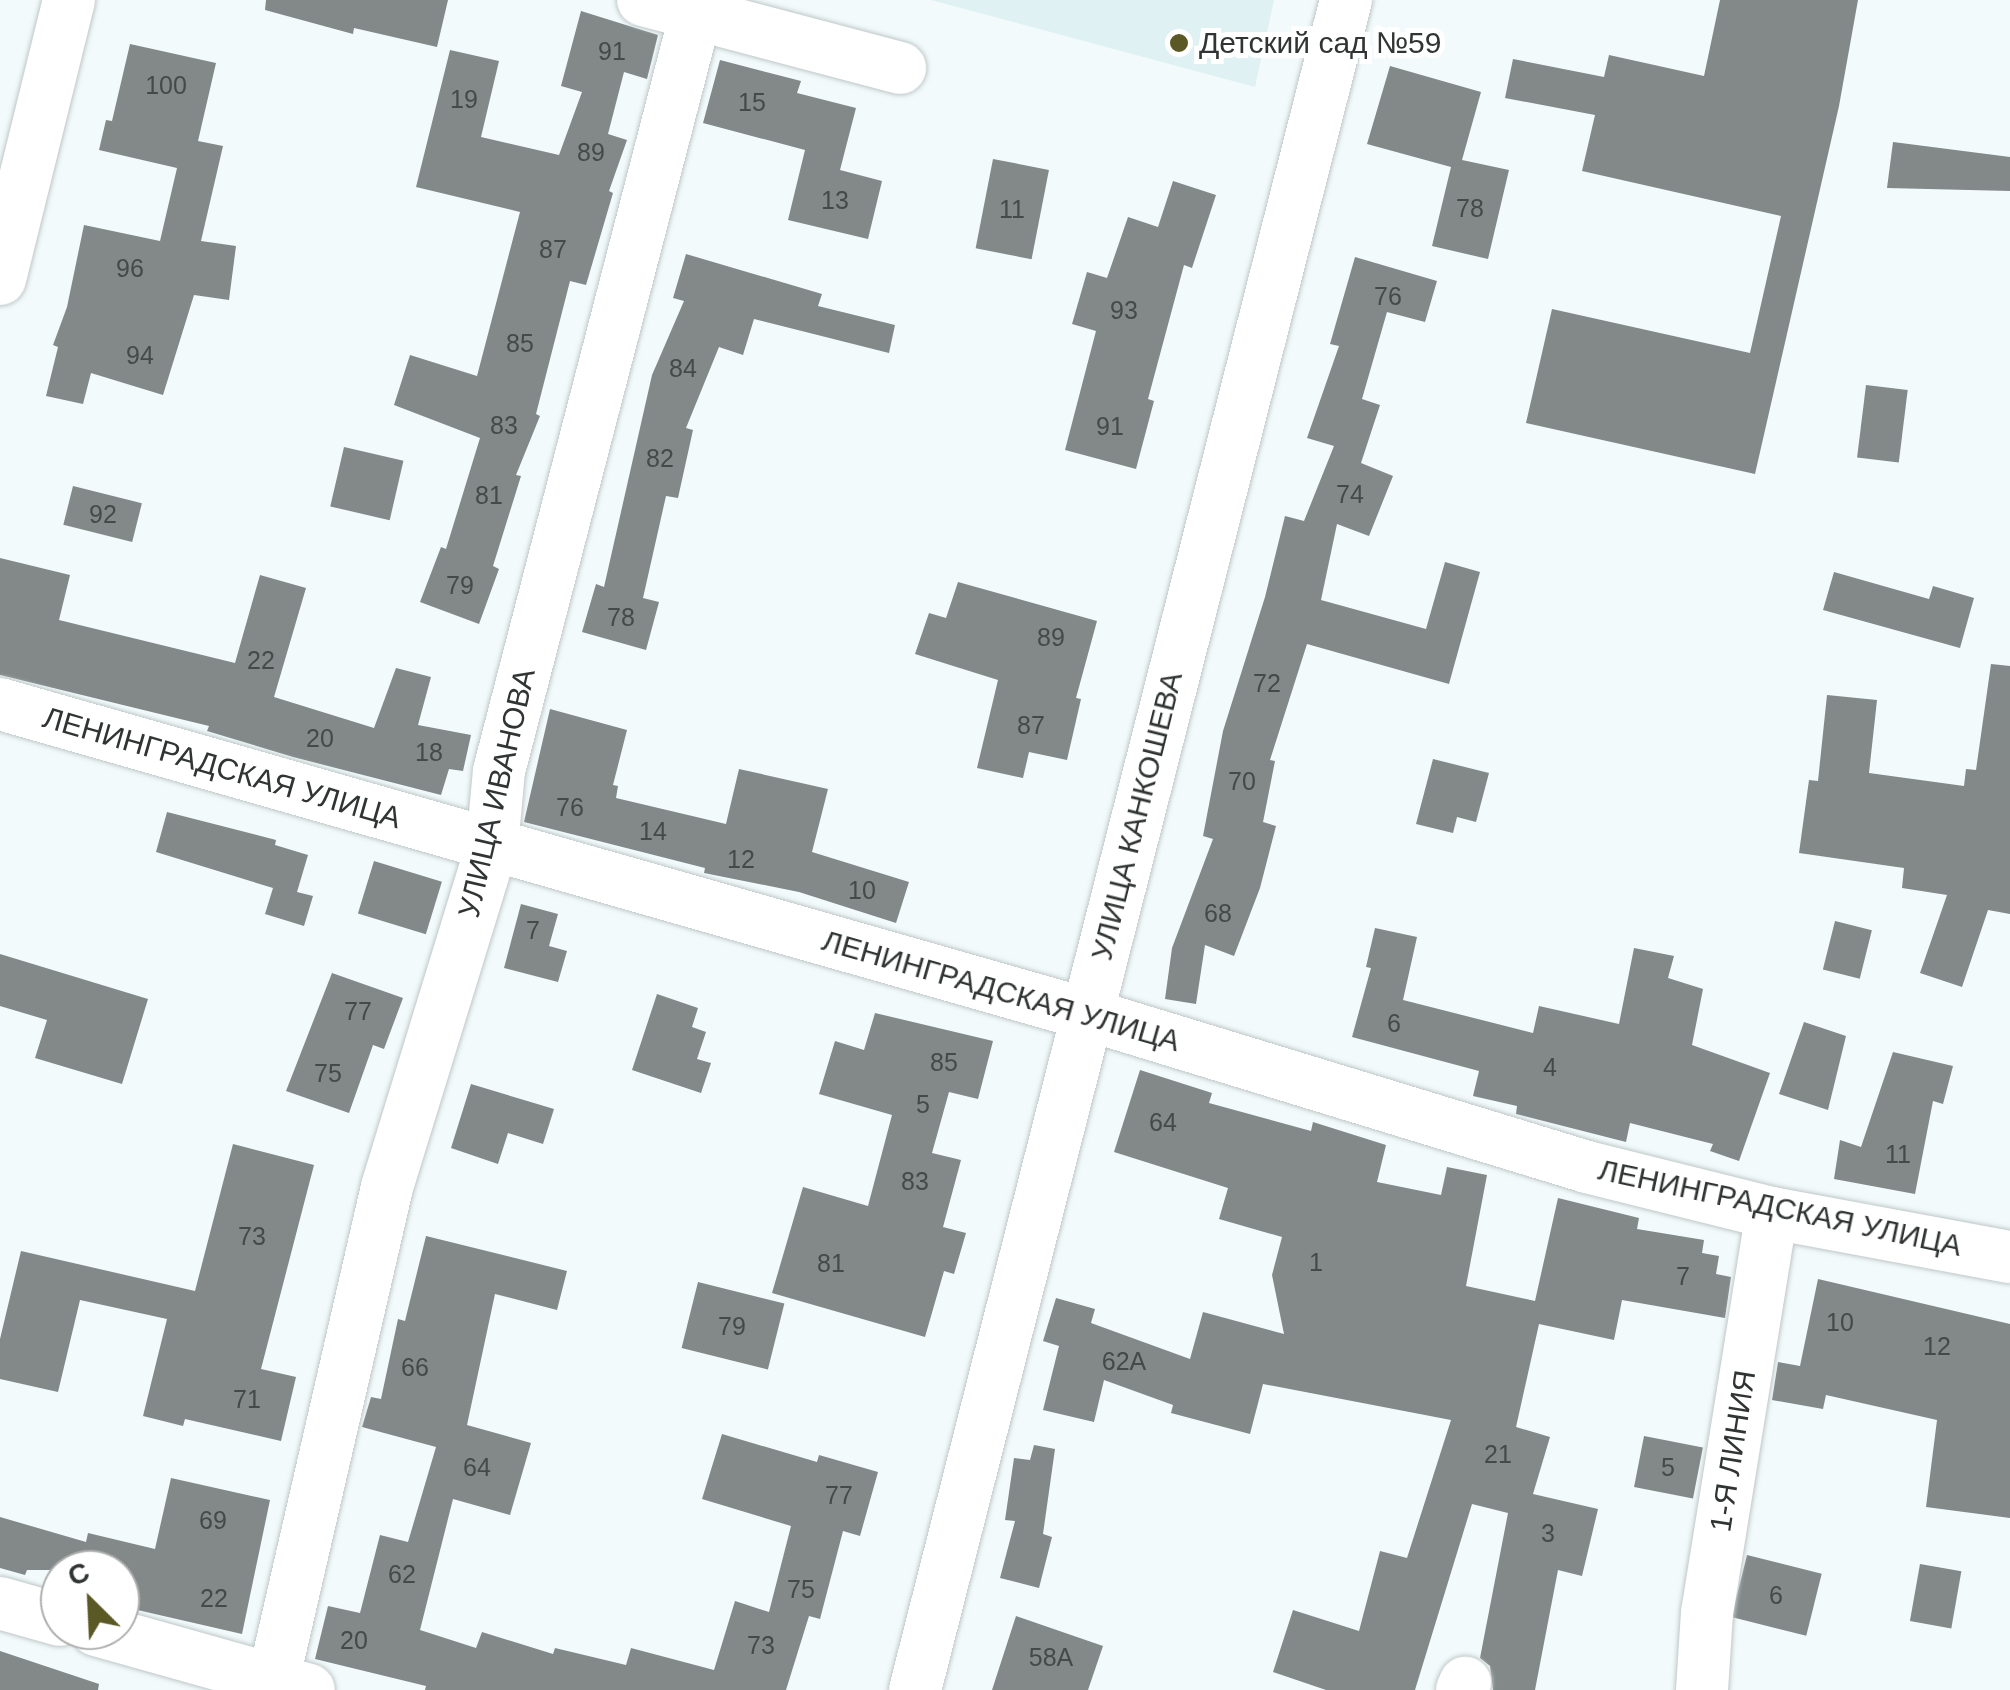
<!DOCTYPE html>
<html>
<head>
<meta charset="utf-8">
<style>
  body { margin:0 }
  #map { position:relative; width:2010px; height:1690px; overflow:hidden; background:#f2fafb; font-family:Arial,sans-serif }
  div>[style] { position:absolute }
  .built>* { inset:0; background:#dff1f2 }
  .building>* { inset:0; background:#828988; transform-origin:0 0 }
  .roads { filter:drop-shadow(0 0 2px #bfc7c7) drop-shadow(0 0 2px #bfc7c7) }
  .minor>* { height:52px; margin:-26px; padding:0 26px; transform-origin:26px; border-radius:26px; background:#fff }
  .dots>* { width:28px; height:28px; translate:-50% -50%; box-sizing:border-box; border:5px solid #fff; border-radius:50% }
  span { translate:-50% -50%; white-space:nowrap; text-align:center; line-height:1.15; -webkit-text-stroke:10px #fff; paint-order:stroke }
  .number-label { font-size:25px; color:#454949 }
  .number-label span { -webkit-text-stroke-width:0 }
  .poi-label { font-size:30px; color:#313434 }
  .left { translate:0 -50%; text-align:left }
  .street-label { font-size:30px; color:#313434 }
  .north { position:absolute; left:40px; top:1550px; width:100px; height:100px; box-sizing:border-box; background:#fff; border:2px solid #adaeae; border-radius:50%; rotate:336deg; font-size:28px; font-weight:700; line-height:40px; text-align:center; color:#313434 }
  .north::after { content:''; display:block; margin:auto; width:35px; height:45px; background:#5a5825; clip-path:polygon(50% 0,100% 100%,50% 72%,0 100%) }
</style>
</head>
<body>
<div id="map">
  <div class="built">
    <i style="clip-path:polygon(931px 0,1274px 0,1255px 87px)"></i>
  </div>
  <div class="building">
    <i style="clip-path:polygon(266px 0,448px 0,437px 47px,354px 28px,353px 34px,265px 10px)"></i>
    <i style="clip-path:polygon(1720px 0,1858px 0,1839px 106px,1755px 474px,1526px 423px,1552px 309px,1750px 353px,1781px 216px,1582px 171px,1595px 115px,1505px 98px,1513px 59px,1604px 77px,1609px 55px,1704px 76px)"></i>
    <i style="clip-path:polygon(581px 11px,658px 35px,647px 79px,624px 72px,608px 134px,627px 140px,609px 191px,613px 193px,586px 285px,570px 281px,536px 414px,540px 416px,516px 475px,521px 476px,493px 566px,499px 569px,479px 624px,420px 602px,441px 547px,446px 549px,480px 438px,394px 405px,410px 355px,477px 376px,520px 212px,416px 187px,450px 50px,499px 61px,481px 137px,559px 155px,582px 92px,561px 86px)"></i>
    <i style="clip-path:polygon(130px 44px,216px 63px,198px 141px,223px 146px,201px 241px,236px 246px,229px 300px,194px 295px,163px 395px,91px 373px,83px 404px,46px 396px,58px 347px,53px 345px,67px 307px,84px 225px,160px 241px,177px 168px,99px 150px,106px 120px,112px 121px)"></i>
    <i style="clip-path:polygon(720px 60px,801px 81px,797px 93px,856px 108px,840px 170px,882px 181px,868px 239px,788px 220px,805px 150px,703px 123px)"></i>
    <i style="clip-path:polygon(1390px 66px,1481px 92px,1462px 160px,1509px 170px,1488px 259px,1432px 246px,1451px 167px,1367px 144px)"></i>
    <i style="clip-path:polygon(1893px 142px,2010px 157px,2010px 191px,1887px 188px)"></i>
    <i style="left:993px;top:159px;width:57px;height:91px;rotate:11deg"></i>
    <i style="clip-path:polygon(1173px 181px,1216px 195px,1192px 268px,1184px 265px,1148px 399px,1154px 401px,1136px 469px,1065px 450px,1096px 331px,1072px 324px,1087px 272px,1107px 278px,1128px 217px,1158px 227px)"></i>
    <i style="clip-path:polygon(686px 254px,822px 294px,818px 306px,895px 325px,889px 353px,754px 319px,743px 355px,719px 347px,686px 428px,693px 430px,678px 498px,666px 496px,643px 598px,659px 602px,646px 650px,582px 632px,596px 584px,604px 587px,652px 375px,684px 301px,673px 298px)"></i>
    <i style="clip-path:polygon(1355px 257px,1437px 281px,1425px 322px,1387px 312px,1362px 399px,1380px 405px,1361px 463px,1393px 476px,1369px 536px,1337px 524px,1321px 600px,1426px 629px,1445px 562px,1480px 572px,1449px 684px,1307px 644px,1270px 760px,1275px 761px,1263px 822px,1276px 826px,1260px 888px,1234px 956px,1205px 945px,1196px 1004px,1165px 999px,1172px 948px,1213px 839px,1203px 836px,1223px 731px,1265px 597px,1285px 516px,1304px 521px,1334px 446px,1307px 438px,1339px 346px,1330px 344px)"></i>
    <i style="left:1866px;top:385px;width:42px;height:73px;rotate:7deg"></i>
    <i style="left:344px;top:447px;width:61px;height:61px;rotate:13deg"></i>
    <i style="left:73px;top:486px;width:71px;height:40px;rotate:14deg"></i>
    <i style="clip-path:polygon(0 558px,70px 575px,59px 620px,235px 663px,260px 575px,306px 588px,274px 697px,374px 728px,396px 668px,431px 677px,418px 725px,471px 735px,463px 771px,449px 769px,441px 795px,293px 757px,207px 731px,209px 726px,0 675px)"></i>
    <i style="clip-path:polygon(1834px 572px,1929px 599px,1933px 586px,1974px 598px,1960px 648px,1823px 610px)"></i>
    <i style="clip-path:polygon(958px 582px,1097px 621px,1076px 698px,1081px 699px,1067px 760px,1029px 752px,1023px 778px,977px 768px,998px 680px,915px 654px,929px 613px,946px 618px)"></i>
    <i style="clip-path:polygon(1991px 664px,2010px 666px,2010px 914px,1988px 910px,1962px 987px,1920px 973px,1947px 895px,1902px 888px,1904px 868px,1799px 853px,1809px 780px,1818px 781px,1827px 695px,1877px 700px,1869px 773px,1964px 786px,1966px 769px,1976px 770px)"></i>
    <i style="clip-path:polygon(550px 709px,627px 730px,613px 785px,618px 786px,616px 798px,726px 824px,739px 769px,828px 789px,812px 852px,909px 882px,896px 923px,799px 892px,704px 873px,705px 868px,524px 822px)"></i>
    <i style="clip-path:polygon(1433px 759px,1489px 773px,1476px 822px,1457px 817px,1453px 833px,1416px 824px)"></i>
    <i style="clip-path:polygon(167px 812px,276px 840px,275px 845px,308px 855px,297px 892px,313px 896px,304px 926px,265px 914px,273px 888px,156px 852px)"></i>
    <i style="left:374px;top:861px;width:71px;height:55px;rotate:17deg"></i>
    <i style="clip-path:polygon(521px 904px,558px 914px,549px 946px,567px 951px,558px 982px,504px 968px)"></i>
    <i style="left:1835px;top:921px;width:38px;height:50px;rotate:14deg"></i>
    <i style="clip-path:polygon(1375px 928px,1417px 937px,1403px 1000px,1533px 1033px,1539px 1006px,1619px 1024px,1634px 948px,1674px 956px,1668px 978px,1703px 989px,1692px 1045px,1770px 1073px,1739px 1161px,1710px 1151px,1713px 1144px,1630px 1123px,1626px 1142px,1516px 1114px,1517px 1106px,1473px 1096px,1479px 1071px,1352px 1037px,1371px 968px,1366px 967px)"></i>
    <i style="clip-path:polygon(0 954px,148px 999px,122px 1084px,35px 1058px,47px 1020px,0 1006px)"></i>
    <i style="clip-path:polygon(332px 973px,403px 998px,384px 1049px,373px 1045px,349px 1113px,286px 1091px)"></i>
    <i style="clip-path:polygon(657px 994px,698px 1008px,692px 1027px,706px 1032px,697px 1059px,711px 1063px,701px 1093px,632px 1070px)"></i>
    <i style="clip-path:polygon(875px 1013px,993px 1041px,978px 1099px,949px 1092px,932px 1153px,961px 1160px,943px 1227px,966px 1233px,954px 1274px,944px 1271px,925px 1337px,772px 1293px,803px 1187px,868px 1206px,892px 1115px,819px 1094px,835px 1041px,864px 1050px)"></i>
    <i style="clip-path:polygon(1804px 1022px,1846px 1036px,1828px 1110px,1779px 1094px)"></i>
    <i style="clip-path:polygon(1893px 1052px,1953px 1066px,1943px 1104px,1933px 1101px,1915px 1194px,1834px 1179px,1840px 1140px,1861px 1147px)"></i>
    <i style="clip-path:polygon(1140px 1070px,1212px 1093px,1209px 1103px,1311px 1131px,1313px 1122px,1386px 1145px,1377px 1182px,1441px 1195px,1447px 1167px,1487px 1175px,1466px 1286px,1535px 1301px,1558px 1198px,1639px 1218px,1637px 1229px,1704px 1240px,1702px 1253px,1719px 1256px,1716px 1274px,1731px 1277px,1725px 1318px,1622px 1300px,1614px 1340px,1539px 1324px,1516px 1427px,1550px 1437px,1533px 1494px,1598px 1509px,1582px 1576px,1558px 1570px,1535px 1690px,1493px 1690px,1490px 1666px,1480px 1658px,1508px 1513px,1472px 1504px,1415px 1690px,1326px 1690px,1273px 1672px,1293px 1610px,1359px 1631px,1380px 1551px,1407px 1558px,1451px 1420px,1263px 1384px,1250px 1434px,1171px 1413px,1173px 1405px,1104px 1380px,1094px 1422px,1043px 1410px,1059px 1346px,1043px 1341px,1056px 1298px,1095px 1309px,1091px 1323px,1190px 1359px,1203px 1312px,1284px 1334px,1272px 1275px,1282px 1237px,1219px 1219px,1228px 1188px,1114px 1152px)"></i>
    <i style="clip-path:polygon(471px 1084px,554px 1109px,543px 1144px,508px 1133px,498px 1164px,451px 1148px)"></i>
    <i style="clip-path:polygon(233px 1144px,314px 1165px,261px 1369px,296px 1377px,281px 1441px,185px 1419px,183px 1426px,143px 1416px,167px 1319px,80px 1300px,58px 1392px,0 1379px,0 1339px,21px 1251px,195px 1291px)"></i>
    <i style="clip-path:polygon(426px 1236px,567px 1271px,557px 1310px,495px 1294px,467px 1425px,531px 1443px,510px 1515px,453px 1499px,420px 1630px,476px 1648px,482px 1632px,553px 1654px,555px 1648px,626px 1665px,631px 1648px,714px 1670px,735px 1601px,769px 1612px,791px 1526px,702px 1499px,722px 1434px,817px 1462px,819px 1455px,878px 1472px,860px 1536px,843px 1531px,820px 1619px,809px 1616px,786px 1690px,425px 1690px,426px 1686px,315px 1659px,328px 1606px,360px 1613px,380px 1535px,408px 1542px,436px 1447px,362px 1427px,371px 1397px,381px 1399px,398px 1319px,405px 1321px)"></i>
    <i style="clip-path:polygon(1818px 1279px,2010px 1324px,2010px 1518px,1926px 1507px,1937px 1420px,1826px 1395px,1823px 1409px,1772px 1400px,1778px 1362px,1800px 1366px)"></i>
    <i style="left:698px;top:1282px;width:89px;height:68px;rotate:14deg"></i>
    <i style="left:1644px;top:1436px;width:60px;height:52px;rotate:11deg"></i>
    <i style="clip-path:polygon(1034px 1445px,1055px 1449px,1043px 1534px,1052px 1537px,1039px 1588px,1000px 1578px,1015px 1521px,1005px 1520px,1014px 1458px,1030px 1460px)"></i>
    <i style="clip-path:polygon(171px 1478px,270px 1500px,242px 1634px,120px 1606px,120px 1570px,27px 1570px,25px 1575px,0 1568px,0 1517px,86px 1542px,88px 1533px,155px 1549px)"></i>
    <i style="left:1747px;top:1555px;width:77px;height:64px;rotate:14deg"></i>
    <i style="left:1920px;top:1564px;width:42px;height:58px;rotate:10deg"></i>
    <i style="clip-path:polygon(1016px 1616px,1103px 1646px,1088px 1690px,992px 1690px)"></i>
    <i style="clip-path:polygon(0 1651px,99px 1684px,98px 1690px,0 1690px)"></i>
  </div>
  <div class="roads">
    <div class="minor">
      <i style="left:643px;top:0;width:266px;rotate:14.8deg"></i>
      <i style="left:0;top:279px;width:287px;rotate:-76.1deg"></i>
      <i style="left:0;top:704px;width:1129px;rotate:15.93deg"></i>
      <i style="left:1086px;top:1014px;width:524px;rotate:16.98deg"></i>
      <i style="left:1587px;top:1167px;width:191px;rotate:14deg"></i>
      <i style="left:1772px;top:1213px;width:242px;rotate:10.5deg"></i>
      <i style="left:0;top:1603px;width:62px;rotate:15.8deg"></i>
      <i style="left:96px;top:1630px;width:221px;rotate:15.7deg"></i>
      <i style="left:271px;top:1690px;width:516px;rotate:-77.01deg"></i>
      <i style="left:387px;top:1187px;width:357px;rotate:-72.9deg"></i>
      <i style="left:492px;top:846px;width:75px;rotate:-84.7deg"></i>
      <i style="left:499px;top:771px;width:783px;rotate:-75.43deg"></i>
      <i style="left:915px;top:1690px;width:1744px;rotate:-75.69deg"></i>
      <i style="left:1462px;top:1690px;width:8px;rotate:-67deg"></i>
      <i style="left:1702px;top:1690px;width:77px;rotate:-86.3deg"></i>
      <i style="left:1707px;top:1613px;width:405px;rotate:-80.8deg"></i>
    </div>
  </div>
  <div class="dots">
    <i style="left:1179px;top:43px;background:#5a5825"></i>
  </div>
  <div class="number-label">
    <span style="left:612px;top:51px">91</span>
    <span style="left:166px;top:85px">100</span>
    <span style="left:464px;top:99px">19</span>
    <span style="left:752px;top:102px">15</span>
    <span style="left:591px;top:152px">89</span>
    <span style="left:835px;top:200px">13</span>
    <span style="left:1470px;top:208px">78</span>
    <span style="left:1012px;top:209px">11</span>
    <span style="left:553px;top:249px">87</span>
    <span style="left:130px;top:268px">96</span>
    <span style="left:1388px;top:296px">76</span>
    <span style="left:1124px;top:310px">93</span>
    <span style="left:520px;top:343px">85</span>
    <span style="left:140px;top:355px">94</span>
    <span style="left:683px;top:368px">84</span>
    <span style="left:504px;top:425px">83</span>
    <span style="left:1110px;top:426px">91</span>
    <span style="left:660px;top:458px">82</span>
    <span style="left:1350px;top:494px">74</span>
    <span style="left:489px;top:495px">81</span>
    <span style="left:103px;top:514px">92</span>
    <span style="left:460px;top:585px">79</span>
    <span style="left:621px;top:617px">78</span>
    <span style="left:1051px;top:637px">89</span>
    <span style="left:261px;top:660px">22</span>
    <span style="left:1267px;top:683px">72</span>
    <span style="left:1031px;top:725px">87</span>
    <span style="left:320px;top:738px">20</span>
    <span style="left:429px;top:752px">18</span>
    <span style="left:1242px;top:781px">70</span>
    <span style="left:570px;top:807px">76</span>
    <span style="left:653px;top:831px">14</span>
    <span style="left:741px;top:859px">12</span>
    <span style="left:862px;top:890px">10</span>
    <span style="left:1218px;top:913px">68</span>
    <span style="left:533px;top:930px">7</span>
    <span style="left:358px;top:1011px">77</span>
    <span style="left:1394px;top:1023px">6</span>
    <span style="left:944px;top:1062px">85</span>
    <span style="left:1550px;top:1067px">4</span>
    <span style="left:328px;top:1073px">75</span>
    <span style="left:923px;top:1104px">5</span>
    <span style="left:1163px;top:1122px">64</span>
    <span style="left:1898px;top:1154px">11</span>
    <span style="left:915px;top:1181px">83</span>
    <span style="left:252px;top:1236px">73</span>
    <span style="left:1316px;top:1262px">1</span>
    <span style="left:831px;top:1263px">81</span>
    <span style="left:1683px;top:1276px">7</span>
    <span style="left:1840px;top:1322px">10</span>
    <span style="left:732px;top:1326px">79</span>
    <span style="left:1937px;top:1346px">12</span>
    <span style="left:1124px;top:1361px">62А</span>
    <span style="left:415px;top:1367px">66</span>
    <span style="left:247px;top:1399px">71</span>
    <span style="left:1498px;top:1454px">21</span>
    <span style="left:477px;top:1467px">64</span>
    <span style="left:1668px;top:1467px">5</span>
    <span style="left:839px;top:1495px">77</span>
    <span style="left:213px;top:1520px">69</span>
    <span style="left:1548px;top:1533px">3</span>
    <span style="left:402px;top:1574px">62</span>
    <span style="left:801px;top:1589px">75</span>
    <span style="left:1776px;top:1595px">6</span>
    <span style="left:214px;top:1598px">22</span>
    <span style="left:354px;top:1640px">20</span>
    <span style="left:761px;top:1645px">73</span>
    <span style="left:1051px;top:1657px">58А</span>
  </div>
  <div class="poi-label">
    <span class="left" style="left:1199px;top:43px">Детский сад №59</span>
  </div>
  <div class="street-label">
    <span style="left:222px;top:768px;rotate:16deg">ЛЕНИНГРАДСКАЯ УЛИЦА</span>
    <span style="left:497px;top:793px;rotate:-77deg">УЛИЦА ИВАНОВА</span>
    <span style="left:1137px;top:816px;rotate:-76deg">УЛИЦА КАНКОШЕВА</span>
    <span style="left:1001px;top:991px;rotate:16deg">ЛЕНИНГРАДСКАЯ УЛИЦА</span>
    <span style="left:1780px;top:1208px;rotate:12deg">ЛЕНИНГРАДСКАЯ УЛИЦА</span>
    <span style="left:1733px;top:1451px;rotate:-81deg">1-Я ЛИНИЯ</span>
  </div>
  <div class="north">С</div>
</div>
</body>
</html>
